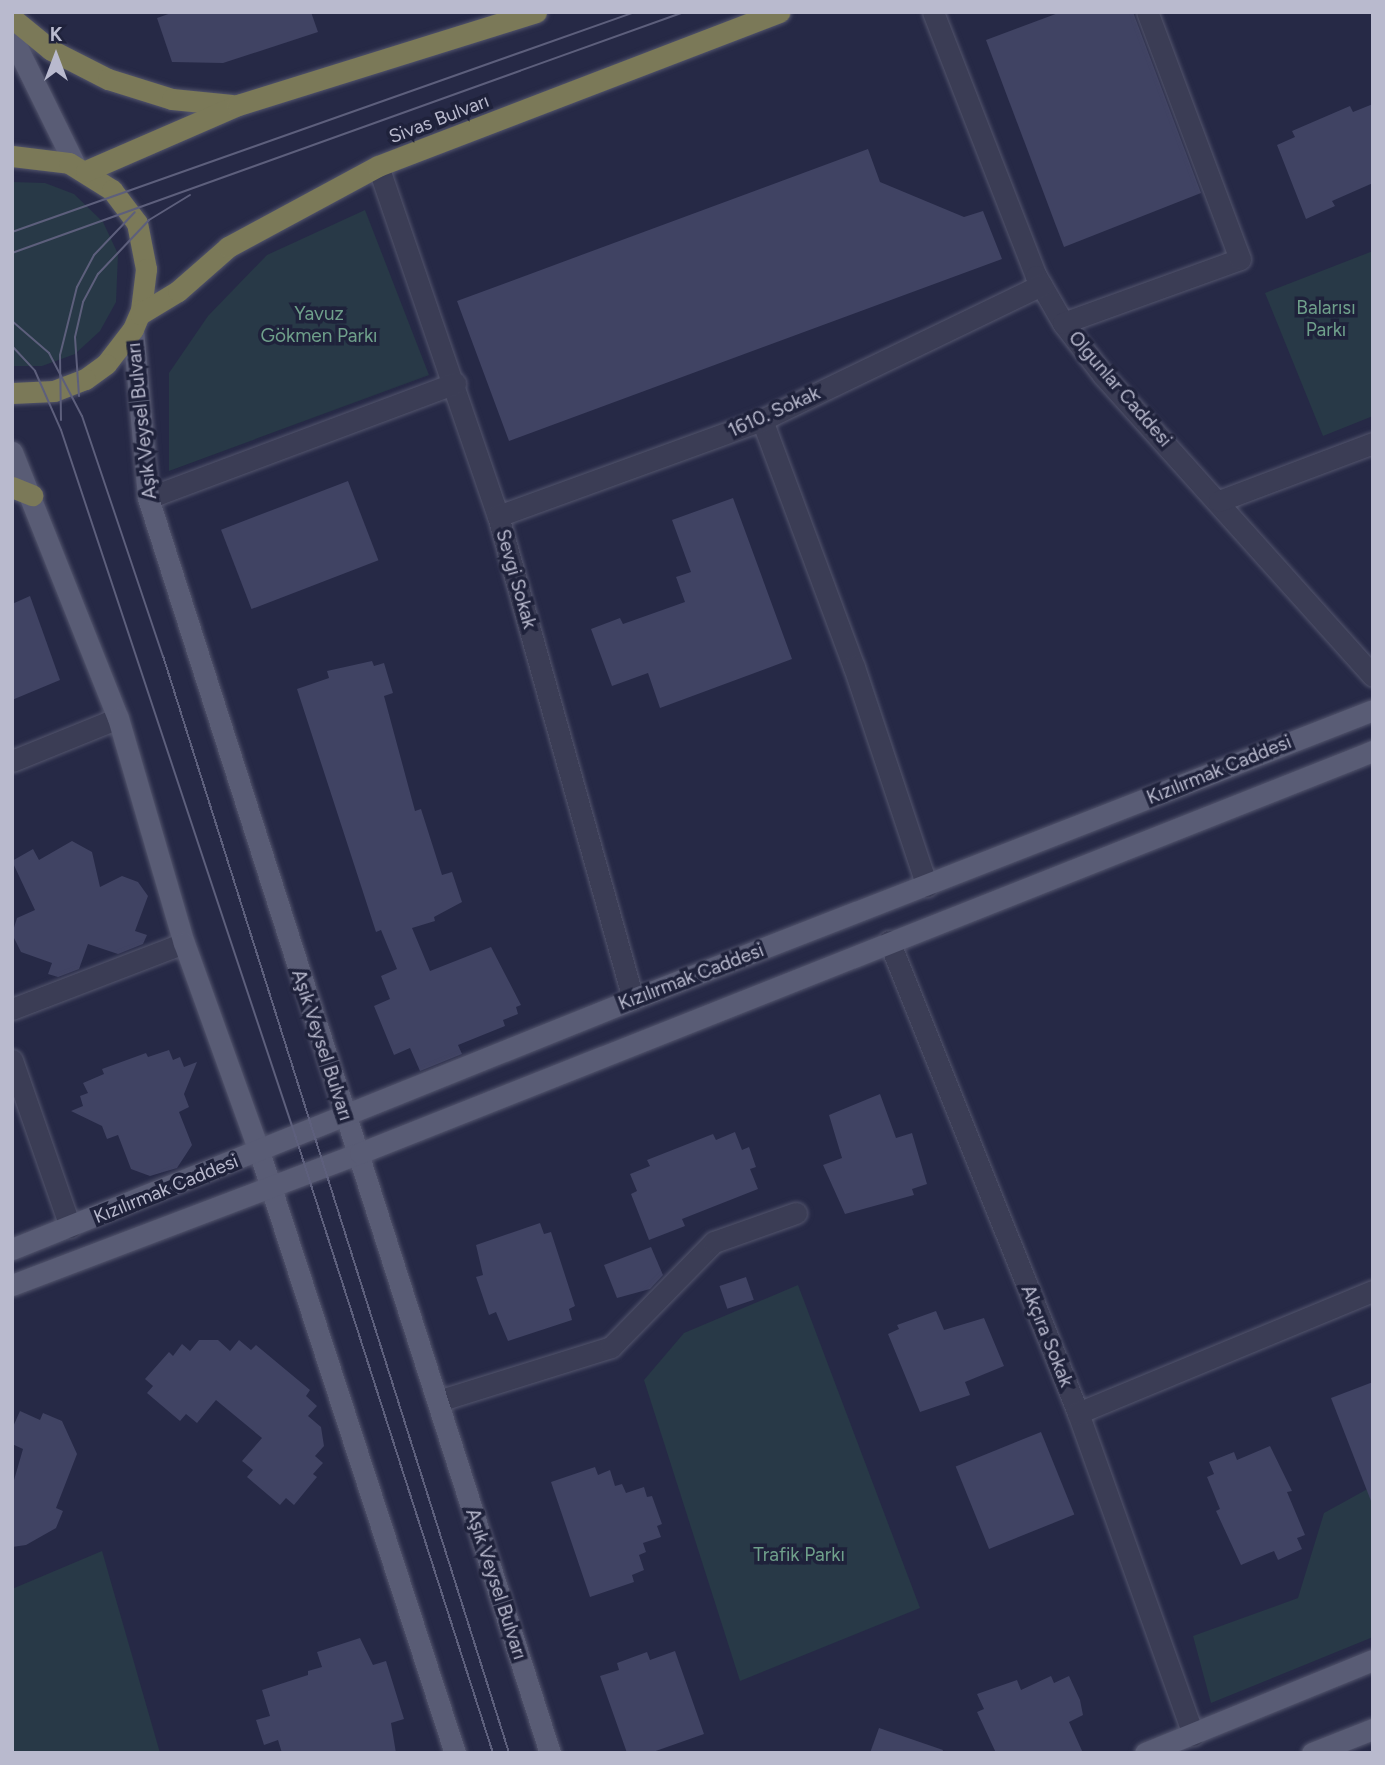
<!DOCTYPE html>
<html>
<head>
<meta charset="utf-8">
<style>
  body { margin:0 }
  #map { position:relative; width:1385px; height:1765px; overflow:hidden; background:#262946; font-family:Figtree,sans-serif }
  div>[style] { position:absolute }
  .green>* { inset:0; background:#283947 }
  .building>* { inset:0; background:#404363; transform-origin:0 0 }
  .roads { filter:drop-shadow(0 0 2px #53556d) drop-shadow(0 0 2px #53556d) }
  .street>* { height:21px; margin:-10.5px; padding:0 10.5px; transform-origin:10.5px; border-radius:10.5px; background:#3b3d55 }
  .primary>* { height:21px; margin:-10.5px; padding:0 10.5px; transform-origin:10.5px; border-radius:10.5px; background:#595c75 }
  .highway>* { height:21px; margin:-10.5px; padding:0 10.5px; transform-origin:10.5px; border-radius:10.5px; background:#7b7958 }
  .tram>* { height:2px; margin:-1px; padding:0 1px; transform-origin:1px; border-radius:1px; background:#5d5f7c }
  span { translate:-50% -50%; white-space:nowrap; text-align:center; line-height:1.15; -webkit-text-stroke:7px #1f223b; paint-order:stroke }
  .street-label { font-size:19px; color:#b9bace }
  .park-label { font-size:19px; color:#6fa08b }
  .frame { position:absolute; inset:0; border:14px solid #b9bace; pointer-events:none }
  .north { position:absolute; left:21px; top:21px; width:70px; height:70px; -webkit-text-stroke:5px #1f223b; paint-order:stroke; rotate:0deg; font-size:19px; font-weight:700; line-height:28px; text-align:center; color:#b9bace }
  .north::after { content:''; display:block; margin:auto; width:24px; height:32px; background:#b9bace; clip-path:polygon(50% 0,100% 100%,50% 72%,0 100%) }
</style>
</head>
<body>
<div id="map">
  <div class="green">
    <i style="clip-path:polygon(12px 182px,45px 183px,74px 194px,103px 222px,118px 254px,116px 302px,100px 331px,75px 354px,42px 366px,12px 366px)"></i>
    <i style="clip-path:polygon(365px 210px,429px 375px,169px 471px,169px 373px,208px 316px,267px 255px)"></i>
    <i style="clip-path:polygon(1373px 251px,1373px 416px,1323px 436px,1265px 293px)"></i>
    <i style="clip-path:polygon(798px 1285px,920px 1608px,740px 1681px,644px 1380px,684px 1333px)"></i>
    <i style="clip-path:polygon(1373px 1486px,1373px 1637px,1211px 1703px,1193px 1636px,1298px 1598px,1324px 1513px)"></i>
    <i style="clip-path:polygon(102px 1551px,160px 1753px,12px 1753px,12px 1589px)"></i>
  </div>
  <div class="building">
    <i style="clip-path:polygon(174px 12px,311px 12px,318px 32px,223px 63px,172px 62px,157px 18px)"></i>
    <i style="clip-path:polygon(1061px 12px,1133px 12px,1201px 193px,1064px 247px,986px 40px)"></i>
    <i style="clip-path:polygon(1373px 104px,1373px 183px,1332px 201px,1335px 206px,1306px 219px,1277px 145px,1295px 137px,1292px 131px,1350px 106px,1353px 112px)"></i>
    <i style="clip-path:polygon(868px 149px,880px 182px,964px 217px,983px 211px,1002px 259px,509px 441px,457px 301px)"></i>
    <i style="left:348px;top:481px;width:85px;height:136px;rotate:69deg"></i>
    <i style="clip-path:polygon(733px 498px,792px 659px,660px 708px,648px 673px,612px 686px,591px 629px,620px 618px,623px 624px,685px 602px,676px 577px,691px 572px,672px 520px)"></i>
    <i style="clip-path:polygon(30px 596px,60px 680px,12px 700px,12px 604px)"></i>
    <i style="clip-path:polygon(372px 661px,374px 666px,384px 663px,393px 693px,384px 696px,415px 811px,421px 809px,442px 875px,452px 872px,462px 902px,434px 917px,435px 921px,412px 928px,430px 971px,491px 947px,521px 1005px,516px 1007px,518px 1014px,503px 1020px,505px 1026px,458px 1045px,462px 1054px,420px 1071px,410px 1048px,394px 1055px,374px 1006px,390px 999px,381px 976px,397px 969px,381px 930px,376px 932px,297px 689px,329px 678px,327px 671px)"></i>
    <i style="clip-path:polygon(72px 841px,92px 852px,100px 887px,122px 876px,138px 882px,148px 896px,135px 931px,147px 935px,143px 944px,118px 954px,88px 944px,79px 969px,58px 977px,48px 974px,52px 963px,21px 952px,12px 934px,17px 918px,35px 910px,12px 861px,33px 849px,39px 860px)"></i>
    <i style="clip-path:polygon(169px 1050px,173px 1060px,180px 1057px,184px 1067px,197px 1062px,184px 1094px,189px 1107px,179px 1112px,192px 1145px,177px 1168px,150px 1176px,131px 1169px,118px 1135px,107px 1139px,102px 1126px,71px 1111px,83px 1106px,80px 1096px,88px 1093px,83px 1083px,104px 1074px,102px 1069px,146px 1053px,148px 1057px)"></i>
    <i style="clip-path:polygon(880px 1094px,896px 1138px,912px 1133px,927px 1184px,912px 1189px,914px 1195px,845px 1214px,823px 1165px,842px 1158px,829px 1115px)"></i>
    <i style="clip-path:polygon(735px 1132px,742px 1150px,749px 1147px,756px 1167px,750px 1169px,758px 1189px,682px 1219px,685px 1226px,649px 1240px,631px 1194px,637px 1191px,630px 1174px,650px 1166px,647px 1160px,713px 1134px,716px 1140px)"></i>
    <i style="clip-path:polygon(540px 1223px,544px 1234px,551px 1232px,575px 1306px,569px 1309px,572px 1320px,508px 1341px,496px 1312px,489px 1315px,476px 1277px,483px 1275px,476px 1245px)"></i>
    <i style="clip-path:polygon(651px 1247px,663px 1275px,650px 1289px,617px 1298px,604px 1265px)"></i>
    <i style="left:746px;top:1277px;width:24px;height:28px;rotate:71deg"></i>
    <i style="clip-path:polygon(936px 1311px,944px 1330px,984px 1318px,1004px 1366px,965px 1382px,970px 1395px,920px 1412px,888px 1334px,899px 1329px,897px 1325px)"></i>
    <i style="clip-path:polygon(199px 1340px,218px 1340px,230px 1351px,239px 1340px,251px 1350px,256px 1345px,310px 1390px,306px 1396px,317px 1406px,308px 1416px,321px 1427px,324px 1446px,315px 1456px,323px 1463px,313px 1474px,317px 1477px,294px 1505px,286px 1498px,280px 1505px,247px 1477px,253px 1470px,242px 1461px,262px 1438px,216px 1400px,197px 1423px,186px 1414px,180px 1421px,147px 1393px,153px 1386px,145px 1379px,169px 1352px,173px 1356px,182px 1344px,190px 1351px)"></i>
    <i style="clip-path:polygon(1373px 1382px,1373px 1501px,1371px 1501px,1331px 1398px)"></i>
    <i style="clip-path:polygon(20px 1411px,40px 1420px,43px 1413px,62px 1421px,77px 1454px,56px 1508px,63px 1511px,56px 1528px,26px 1545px,12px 1547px,12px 1487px,23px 1449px,12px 1444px,12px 1429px)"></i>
    <i style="left:1041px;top:1432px;width:89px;height:92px;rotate:68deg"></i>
    <i style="clip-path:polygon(1270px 1446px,1292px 1491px,1287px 1492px,1305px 1535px,1297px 1538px,1302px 1549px,1278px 1560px,1274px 1551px,1241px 1565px,1216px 1511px,1220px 1509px,1207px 1477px,1214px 1474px,1209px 1462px,1234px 1452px,1237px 1460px)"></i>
    <i style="clip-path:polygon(595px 1467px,598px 1475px,610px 1470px,615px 1486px,622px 1484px,626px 1493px,644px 1487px,647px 1497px,652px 1496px,662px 1524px,657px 1526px,661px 1537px,643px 1543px,646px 1552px,639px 1555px,644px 1570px,632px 1575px,634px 1582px,590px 1597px,551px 1482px)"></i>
    <i style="clip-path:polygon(360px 1638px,373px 1665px,386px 1661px,404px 1719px,391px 1723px,396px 1753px,282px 1753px,278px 1740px,264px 1745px,256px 1720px,270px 1716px,262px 1690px,308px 1675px,308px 1671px,322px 1667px,317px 1652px)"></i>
    <i style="clip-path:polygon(675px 1651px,704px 1734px,650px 1753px,627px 1753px,600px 1676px,619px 1670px,617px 1663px,647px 1652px,650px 1660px)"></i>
    <i style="clip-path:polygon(1051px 1676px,1054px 1683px,1069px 1676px,1080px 1700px,1083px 1715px,1069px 1722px,1083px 1753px,996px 1753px,977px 1712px,984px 1709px,977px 1694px,1017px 1680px,1021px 1690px)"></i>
    <i style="clip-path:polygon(879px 1728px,943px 1750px,942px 1753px,870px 1753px)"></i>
  </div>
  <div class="roads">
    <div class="street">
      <i style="left:933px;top:12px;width:283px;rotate:68.7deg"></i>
      <i style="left:1036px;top:276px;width:54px;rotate:60.1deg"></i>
      <i style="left:1063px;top:323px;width:66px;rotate:52.4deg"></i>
      <i style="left:1103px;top:375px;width:404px;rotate:48.1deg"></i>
      <i style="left:378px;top:166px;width:370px;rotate:71.1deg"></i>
      <i style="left:498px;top:516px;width:502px;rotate:74.38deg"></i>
      <i style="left:1063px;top:323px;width:188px;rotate:-19.9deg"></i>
      <i style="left:1240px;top:259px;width:264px;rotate:-110.6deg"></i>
      <i style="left:762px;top:420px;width:264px;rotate:69.6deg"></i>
      <i style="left:854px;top:667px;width:231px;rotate:71.6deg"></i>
      <i style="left:148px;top:498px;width:328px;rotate:-20.5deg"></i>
      <i style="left:1219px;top:501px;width:165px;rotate:-20.6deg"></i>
      <i style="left:498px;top:516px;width:281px;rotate:-20deg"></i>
      <i style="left:762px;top:420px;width:310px;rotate:-25.8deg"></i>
      <i style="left:12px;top:761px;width:114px;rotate:-22.1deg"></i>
      <i style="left:889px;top:941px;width:508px;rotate:68.18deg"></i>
      <i style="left:1078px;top:1413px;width:342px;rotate:70.3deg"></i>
      <i style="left:12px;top:1009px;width:184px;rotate:-21deg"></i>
      <i style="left:12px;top:1060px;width:177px;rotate:70.8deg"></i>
      <i style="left:438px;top:1401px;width:181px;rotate:-17.3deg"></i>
      <i style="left:611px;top:1347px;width:147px;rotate:-45.6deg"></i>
      <i style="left:714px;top:1242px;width:87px;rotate:-19.5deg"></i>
      <i style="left:1078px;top:1413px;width:319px;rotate:-22.5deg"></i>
    </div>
    <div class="primary">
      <i style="left:12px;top:37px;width:143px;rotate:63.8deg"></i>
      <i style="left:133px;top:329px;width:170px;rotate:84.9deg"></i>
      <i style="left:148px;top:498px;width:1318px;rotate:72.24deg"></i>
      <i style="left:12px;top:452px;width:286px;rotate:68.3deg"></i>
      <i style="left:118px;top:718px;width:234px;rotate:73.7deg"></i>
      <i style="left:184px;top:943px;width:221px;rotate:70.2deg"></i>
      <i style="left:259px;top:1151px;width:633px;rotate:71.97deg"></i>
      <i style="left:12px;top:1249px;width:669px;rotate:-21.93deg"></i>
      <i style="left:633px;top:999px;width:794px;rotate:-21.33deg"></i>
      <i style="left:12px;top:1285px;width:372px;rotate:-20.8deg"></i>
      <i style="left:360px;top:1153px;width:1090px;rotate:-21.65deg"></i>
      <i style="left:1145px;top:1753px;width:246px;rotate:-22.2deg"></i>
      <i style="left:1312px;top:1753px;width:66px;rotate:-21.5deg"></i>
    </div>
    <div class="highway">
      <i style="left:12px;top:18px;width:50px;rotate:39.4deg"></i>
      <i style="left:51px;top:50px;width:64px;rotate:27deg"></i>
      <i style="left:108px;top:79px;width:67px;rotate:17.4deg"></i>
      <i style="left:172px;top:99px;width:60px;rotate:5.7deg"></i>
      <i style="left:12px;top:156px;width:57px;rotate:7deg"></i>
      <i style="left:69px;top:163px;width:51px;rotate:32.1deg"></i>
      <i style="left:112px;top:190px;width:41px;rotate:52.9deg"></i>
      <i style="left:137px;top:223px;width:47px;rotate:78.9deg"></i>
      <i style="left:146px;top:269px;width:41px;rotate:97deg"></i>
      <i style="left:141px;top:310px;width:21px;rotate:113deg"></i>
      <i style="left:133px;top:329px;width:44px;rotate:127.6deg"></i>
      <i style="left:106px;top:364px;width:26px;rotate:144deg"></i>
      <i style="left:85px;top:379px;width:33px;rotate:159deg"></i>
      <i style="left:54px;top:391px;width:42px;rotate:177.3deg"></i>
      <i style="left:86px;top:171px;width:166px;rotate:-23.5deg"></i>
      <i style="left:238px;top:105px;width:312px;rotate:-17.3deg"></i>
      <i style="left:140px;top:314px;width:44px;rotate:-31.2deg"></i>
      <i style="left:178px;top:291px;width:67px;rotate:-41.3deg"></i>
      <i style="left:228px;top:247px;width:170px;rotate:-28.4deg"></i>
      <i style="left:378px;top:166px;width:430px;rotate:-21deg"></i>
      <i style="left:12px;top:487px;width:22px;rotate:22deg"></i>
    </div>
  </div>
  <div class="tram">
    <i style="left:12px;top:232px;width:661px;rotate:-19.45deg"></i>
    <i style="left:12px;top:253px;width:714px;rotate:-19.73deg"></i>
    <i style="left:12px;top:321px;width:49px;rotate:40.9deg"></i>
    <i style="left:49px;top:353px;width:71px;rotate:62.4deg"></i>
    <i style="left:82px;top:416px;width:253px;rotate:71.4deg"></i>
    <i style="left:163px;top:656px;width:1150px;rotate:72.49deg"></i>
    <i style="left:12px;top:346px;width:34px;rotate:47deg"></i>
    <i style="left:35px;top:371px;width:64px;rotate:66.2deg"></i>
    <i style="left:61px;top:430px;width:743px;rotate:71.64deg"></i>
    <i style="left:295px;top:1135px;width:649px;rotate:72.24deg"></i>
    <i style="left:79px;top:396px;width:59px;rotate:-93.9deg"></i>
    <i style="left:75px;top:337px;width:36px;rotate:-77deg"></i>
    <i style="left:83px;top:302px;width:32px;rotate:-62deg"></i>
    <i style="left:98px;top:274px;width:74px;rotate:-46.6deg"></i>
    <i style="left:149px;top:220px;width:48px;rotate:-31.4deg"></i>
    <i style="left:61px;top:420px;width:65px;rotate:-90.9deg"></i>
    <i style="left:60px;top:355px;width:70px;rotate:-76deg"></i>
    <i style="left:77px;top:287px;width:36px;rotate:-62deg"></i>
    <i style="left:94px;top:255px;width:59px;rotate:-46.4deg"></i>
  </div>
  <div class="street-label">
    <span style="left:439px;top:119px;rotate:-21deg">Sivas Bulvarı</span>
    <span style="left:1120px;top:389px;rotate:49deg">Olgunlar Caddesi</span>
    <span style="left:774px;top:412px;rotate:-24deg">1610. Sokak</span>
    <span style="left:142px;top:421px;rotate:-96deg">Aşık Veysel Bulvarı</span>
    <span style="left:516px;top:579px;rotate:74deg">Sevgi Sokak</span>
    <span style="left:1219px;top:770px;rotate:-22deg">Kızılırmak Caddesi</span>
    <span style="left:691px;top:977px;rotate:-21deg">Kızılırmak Caddesi</span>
    <span style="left:322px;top:1045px;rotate:72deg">Aşık Veysel Bulvarı</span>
    <span style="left:166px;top:1189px;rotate:-22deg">Kızılırmak Caddesi</span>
    <span style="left:1047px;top:1336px;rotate:68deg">Akçıra Sokak</span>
    <span style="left:496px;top:1584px;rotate:72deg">Aşık Veysel Bulvarı</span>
  </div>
  <div class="park-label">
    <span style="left:1326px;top:319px">Balarısı<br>Parkı</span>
    <span style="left:319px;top:325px">Yavuz<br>Gökmen Parkı</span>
    <span style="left:799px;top:1555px">Trafik Parkı</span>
  </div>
  <div class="frame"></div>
  <div class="north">K</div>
</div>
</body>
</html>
